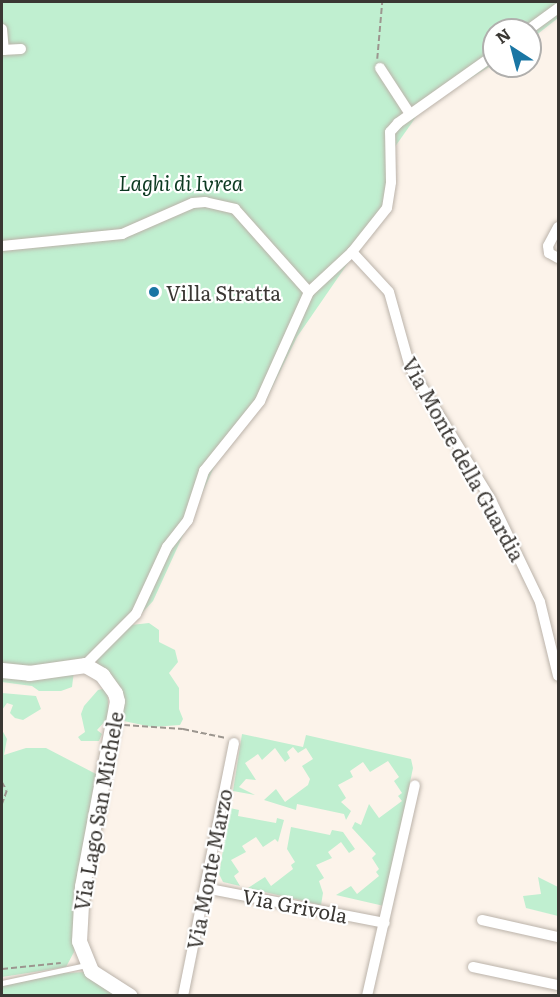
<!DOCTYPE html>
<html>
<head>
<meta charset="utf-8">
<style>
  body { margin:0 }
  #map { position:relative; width:560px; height:997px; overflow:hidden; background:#fcf3ea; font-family:Literata,serif }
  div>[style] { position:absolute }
  .green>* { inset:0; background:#c0efd0 }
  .path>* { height:1.5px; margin-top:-0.75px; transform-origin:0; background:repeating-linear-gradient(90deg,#9c968f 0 6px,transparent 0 9px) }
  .roads { filter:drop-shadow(0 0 2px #bbb3aa) drop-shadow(0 0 2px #bbb3aa) }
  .lane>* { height:5px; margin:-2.5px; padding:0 2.5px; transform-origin:2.5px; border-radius:2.5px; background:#fff }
  .street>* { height:10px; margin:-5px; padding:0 5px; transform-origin:5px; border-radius:5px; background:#fff }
  .secondary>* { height:15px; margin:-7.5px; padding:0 7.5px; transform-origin:7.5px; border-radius:7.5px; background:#fff }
  .dots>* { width:16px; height:16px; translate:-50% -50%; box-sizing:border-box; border:3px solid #fff; border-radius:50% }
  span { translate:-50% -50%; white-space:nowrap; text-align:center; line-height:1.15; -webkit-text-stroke:4.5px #fff; paint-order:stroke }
  .park-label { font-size:20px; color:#0c3921; font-style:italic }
  .poi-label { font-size:20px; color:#3a3733 }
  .left { translate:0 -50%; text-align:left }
  .street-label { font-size:20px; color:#3a3733 }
  .frame { position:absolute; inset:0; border:3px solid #3a3733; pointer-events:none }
  .north { position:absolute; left:482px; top:18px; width:60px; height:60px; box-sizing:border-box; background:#fff; border:2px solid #b0afad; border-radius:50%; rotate:324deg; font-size:16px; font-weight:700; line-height:24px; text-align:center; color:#3a3733 }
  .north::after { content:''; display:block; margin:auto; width:21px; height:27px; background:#1a76a4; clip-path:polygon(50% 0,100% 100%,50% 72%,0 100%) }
</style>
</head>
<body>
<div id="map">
  <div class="green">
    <i style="clip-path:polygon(2px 2px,558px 2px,558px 18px,530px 40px,530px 30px,494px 30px,494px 64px,423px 107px,392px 151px,388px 205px,297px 337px,266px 400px,215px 465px,153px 601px,131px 625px,149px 623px,159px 630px,159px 642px,175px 650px,178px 662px,169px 673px,179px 688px,179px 709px,183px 719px,180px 725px,152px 727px,119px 720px,119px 685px,95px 661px,74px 671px,72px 687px,61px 691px,39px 691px,32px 686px,2px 682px)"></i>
    <i style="clip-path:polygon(107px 688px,109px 717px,97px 730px,102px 734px,99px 741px,81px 741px,78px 737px,85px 732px,81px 714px,84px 706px,98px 690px)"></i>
    <i style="clip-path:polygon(2px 693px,36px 696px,41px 709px,23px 720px,15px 718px,10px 713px,13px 705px,7px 703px,2px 710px)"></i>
    <i style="clip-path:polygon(2px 730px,7px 739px,4px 755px,26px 748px,46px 748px,96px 774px,74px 952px,66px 967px,2px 977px)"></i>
    <i style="clip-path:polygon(242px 734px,303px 747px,306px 735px,411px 759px,413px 768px,384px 906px,336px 895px,351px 886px,357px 894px,379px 876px,376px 872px,379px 869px,372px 858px,376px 854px,352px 828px,355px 822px,361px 825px,369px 804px,379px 818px,402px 801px,398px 796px,402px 793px,394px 781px,399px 777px,388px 761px,370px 772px,363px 762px,350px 771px,353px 777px,338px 785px,346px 798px,341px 802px,351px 811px,346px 820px,344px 814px,297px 804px,296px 810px,264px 800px,276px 789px,285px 802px,308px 785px,310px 779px,302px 766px,313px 759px,306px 748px,298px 753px,293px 747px,287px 752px,290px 758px,285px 762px,275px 748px,262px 760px,258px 754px,245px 763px,256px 780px,246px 779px,239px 787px,255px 795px,233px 791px)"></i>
    <i style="clip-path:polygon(230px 808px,239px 810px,238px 816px,276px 823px,277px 818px,284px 820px,278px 842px,275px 839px,263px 847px,256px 837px,242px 846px,246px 852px,231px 860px,239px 872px,234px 876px,240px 886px,223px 882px,219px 874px)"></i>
    <i style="clip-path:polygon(291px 827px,330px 835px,332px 830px,343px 832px,355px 849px,349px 853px,341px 842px,328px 852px,332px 858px,316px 865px,324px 878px,319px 881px,323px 893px,321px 905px,248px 888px,265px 877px,271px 886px,293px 869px,291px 865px,295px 862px,287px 849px)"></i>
    <i style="clip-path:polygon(538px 877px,558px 887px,558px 916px,526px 908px,523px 896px,541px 894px)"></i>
    <i style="clip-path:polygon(88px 972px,124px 995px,2px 995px,2px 986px,62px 973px)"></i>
  </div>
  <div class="path">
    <i style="left:377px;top:59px;width:57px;rotate:-85deg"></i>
    <i style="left:124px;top:725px;width:59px;rotate:3.9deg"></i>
    <i style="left:183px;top:729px;width:44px;rotate:11.8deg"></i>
    <i style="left:2px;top:782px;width:10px;rotate:61deg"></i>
    <i style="left:7px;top:791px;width:15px;rotate:110deg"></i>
    <i style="left:2px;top:969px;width:59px;rotate:-5.8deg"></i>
  </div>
  <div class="roads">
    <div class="lane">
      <i style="left:2px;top:983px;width:86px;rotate:-12.1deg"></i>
    </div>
    <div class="street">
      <i style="left:2px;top:29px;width:21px;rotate:85deg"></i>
      <i style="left:528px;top:30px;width:37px;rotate:-36deg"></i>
      <i style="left:2px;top:50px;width:19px;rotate:-3deg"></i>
      <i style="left:380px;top:68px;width:55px;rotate:56.9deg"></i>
      <i style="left:558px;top:227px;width:21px;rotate:118deg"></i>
      <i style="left:548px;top:246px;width:7px;rotate:82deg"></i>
      <i style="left:549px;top:253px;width:10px;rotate:29deg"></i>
      <i style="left:2px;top:246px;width:121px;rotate:-5.7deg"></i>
      <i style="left:122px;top:234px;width:77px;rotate:-23.6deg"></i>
      <i style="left:193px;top:203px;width:12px;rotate:-5deg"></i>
      <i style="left:205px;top:202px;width:31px;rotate:13deg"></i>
      <i style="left:235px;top:209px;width:111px;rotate:48.3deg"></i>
      <i style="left:352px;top:252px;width:54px;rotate:47.2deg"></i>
      <i style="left:389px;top:292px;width:78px;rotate:74.4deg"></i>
      <i style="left:410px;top:367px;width:153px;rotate:58.6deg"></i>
      <i style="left:490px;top:498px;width:115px;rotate:64.3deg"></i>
      <i style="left:540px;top:602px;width:76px;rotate:76.3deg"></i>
      <i style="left:85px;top:665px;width:72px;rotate:-45deg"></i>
      <i style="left:136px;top:614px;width:74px;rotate:-65.2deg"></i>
      <i style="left:167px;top:547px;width:34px;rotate:-52deg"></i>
      <i style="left:188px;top:520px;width:52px;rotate:-71.9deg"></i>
      <i style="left:204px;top:471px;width:90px;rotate:-51.3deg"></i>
      <i style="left:260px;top:401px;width:120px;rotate:-65.8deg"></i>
      <i style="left:309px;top:292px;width:59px;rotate:-42.9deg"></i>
      <i style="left:352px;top:252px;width:56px;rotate:-51.5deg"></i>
      <i style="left:387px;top:208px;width:26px;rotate:-81deg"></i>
      <i style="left:391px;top:182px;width:50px;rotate:-91.1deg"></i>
      <i style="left:390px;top:132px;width:12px;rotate:-48deg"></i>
      <i style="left:398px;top:123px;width:118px;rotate:-35.3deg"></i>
      <i style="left:205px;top:888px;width:183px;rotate:11deg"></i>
      <i style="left:482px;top:920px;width:78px;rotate:12.6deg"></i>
      <i style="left:473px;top:967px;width:87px;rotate:12deg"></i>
      <i style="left:183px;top:996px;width:258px;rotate:-78.6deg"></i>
      <i style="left:367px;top:996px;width:216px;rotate:-77.2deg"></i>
    </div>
    <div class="secondary">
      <i style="left:2px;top:670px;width:27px;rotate:6deg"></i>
      <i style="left:29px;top:673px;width:57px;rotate:-8.1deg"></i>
      <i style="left:85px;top:665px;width:20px;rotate:30deg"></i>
      <i style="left:102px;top:675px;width:22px;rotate:54deg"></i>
      <i style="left:115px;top:693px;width:8px;rotate:76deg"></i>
      <i style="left:117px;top:701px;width:188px;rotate:100.7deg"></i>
      <i style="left:82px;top:886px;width:55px;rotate:93.1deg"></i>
      <i style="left:79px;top:941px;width:32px;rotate:68deg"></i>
      <i style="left:91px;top:971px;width:46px;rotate:32.7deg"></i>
    </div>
  </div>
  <div class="dots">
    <i style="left:154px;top:292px;background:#1a76a4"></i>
  </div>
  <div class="park-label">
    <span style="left:181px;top:182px">Laghi di Ivrea</span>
  </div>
  <div class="poi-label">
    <span class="left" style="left:166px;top:292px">Villa Stratta</span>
  </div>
  <div class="street-label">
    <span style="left:464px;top:459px;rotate:61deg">Via Monte della Guardia</span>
    <span style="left:98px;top:811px;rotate:-80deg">Via Lago San Michele</span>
    <span style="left:209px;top:869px;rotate:-79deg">Via Monte Marzo</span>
    <span style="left:295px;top:905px;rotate:11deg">Via Grivola</span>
  </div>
  <div class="frame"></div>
  <div class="north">N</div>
</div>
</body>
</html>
